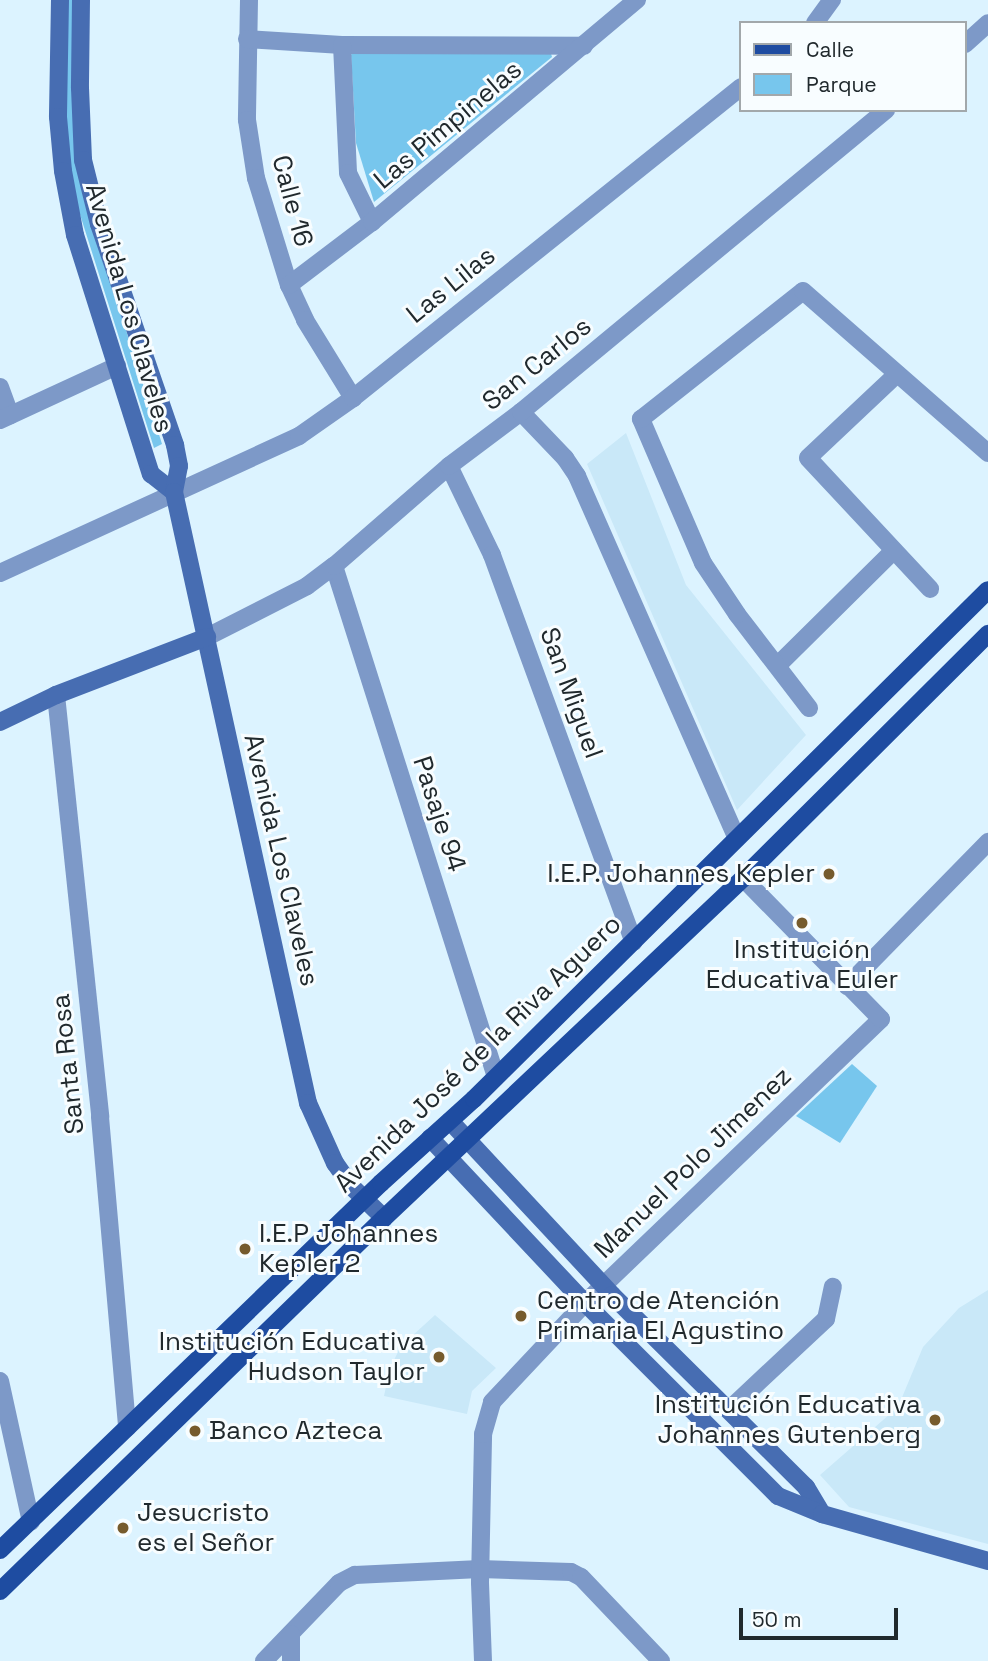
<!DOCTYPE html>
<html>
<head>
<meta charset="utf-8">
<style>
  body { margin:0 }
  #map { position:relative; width:988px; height:1661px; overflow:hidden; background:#dcf3ff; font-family:"Space Grotesk",sans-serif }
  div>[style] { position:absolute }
  .built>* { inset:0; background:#c9e8f8 }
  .green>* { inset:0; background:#77c6ed }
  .street>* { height:18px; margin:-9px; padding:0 9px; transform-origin:9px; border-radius:9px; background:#7d99c8 }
  .secondary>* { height:18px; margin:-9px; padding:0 9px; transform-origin:9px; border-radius:9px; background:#476db2 }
  .primary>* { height:18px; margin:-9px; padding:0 9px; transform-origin:9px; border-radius:9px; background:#1e4ca1 }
  .dots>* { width:19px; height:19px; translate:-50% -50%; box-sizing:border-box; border:4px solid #f8fdff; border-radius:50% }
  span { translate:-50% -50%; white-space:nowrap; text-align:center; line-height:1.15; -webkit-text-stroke:6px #f8fdff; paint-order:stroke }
  .street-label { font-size:26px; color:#20292d }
  .poi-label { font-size:26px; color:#20292d }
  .right { translate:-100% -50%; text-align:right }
  .left { translate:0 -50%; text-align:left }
  .legend { position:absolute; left:739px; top:21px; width:228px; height:91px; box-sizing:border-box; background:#f8fdff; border:2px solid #a2a8ab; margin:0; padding:9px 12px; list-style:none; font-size:21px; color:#20292d }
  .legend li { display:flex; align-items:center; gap:14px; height:35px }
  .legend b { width:35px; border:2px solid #a2a8ab }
  .scale { position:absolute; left:739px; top:1608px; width:159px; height:32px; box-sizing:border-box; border:4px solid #20292d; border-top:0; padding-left:9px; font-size:21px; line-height:24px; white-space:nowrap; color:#20292d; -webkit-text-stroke:5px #f8fdff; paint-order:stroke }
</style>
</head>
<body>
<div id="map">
  <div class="built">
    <i style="clip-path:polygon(626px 433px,686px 585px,806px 735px,737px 810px,587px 464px)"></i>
    <i style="clip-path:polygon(988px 1290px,988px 1544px,849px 1507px,820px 1475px,898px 1407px,923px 1347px,959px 1308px)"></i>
    <i style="clip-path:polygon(435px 1315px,496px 1368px,472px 1391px,467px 1414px,384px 1396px,390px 1368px,401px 1346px)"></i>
  </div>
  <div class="green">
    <i style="clip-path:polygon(65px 0,75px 0,74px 78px,105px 264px,162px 444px,154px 448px,77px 205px,71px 173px,64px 121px)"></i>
    <i style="clip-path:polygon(355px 48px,550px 50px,552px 57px,374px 202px,356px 143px,351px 55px)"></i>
    <i style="clip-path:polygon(852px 1064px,877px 1086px,840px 1143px,796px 1116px)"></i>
  </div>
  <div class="street">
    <i style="left:249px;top:0;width:120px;rotate:91deg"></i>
    <i style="left:247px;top:120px;width:59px;rotate:81.2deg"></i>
    <i style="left:256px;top:178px;width:112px;rotate:72.9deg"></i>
    <i style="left:289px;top:285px;width:38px;rotate:65deg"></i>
    <i style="left:305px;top:320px;width:92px;rotate:58.4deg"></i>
    <i style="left:815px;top:23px;width:29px;rotate:-54deg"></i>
    <i style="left:247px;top:39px;width:95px;rotate:3.6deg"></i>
    <i style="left:342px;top:45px;width:242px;rotate:0.2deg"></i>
    <i style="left:965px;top:44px;width:31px;rotate:-42deg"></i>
    <i style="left:342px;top:45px;width:128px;rotate:87.3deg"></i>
    <i style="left:348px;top:173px;width:55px;rotate:63.9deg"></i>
    <i style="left:289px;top:285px;width:104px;rotate:-37.2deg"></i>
    <i style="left:372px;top:222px;width:346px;rotate:-40deg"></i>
    <i style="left:897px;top:374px;width:122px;rotate:136.7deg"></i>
    <i style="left:808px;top:458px;width:179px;rotate:47deg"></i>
    <i style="left:0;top:387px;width:30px;rotate:70deg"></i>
    <i style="left:521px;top:412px;width:64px;rotate:46.3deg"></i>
    <i style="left:565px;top:458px;width:22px;rotate:56deg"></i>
    <i style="left:577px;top:476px;width:396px;rotate:66.2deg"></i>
    <i style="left:0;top:420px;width:129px;rotate:-24.8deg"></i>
    <i style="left:449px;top:466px;width:99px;rotate:64.2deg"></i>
    <i style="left:492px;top:555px;width:412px;rotate:69.9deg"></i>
    <i style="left:334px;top:566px;width:536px;rotate:72.41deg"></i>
    <i style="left:0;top:573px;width:329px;rotate:-24.6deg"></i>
    <i style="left:299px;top:436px;width:66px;rotate:-35.1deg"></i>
    <i style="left:353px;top:398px;width:497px;rotate:-38.7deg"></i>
    <i style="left:207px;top:637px;width:112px;rotate:-27deg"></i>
    <i style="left:307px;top:586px;width:34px;rotate:-37deg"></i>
    <i style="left:334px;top:566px;width:152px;rotate:-41deg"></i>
    <i style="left:449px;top:466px;width:90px;rotate:-36.9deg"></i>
    <i style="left:521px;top:412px;width:474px;rotate:-39.6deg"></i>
    <i style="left:778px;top:665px;width:162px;rotate:-44.7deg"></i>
    <i style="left:56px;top:695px;width:424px;rotate:84deg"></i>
    <i style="left:100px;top:1117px;width:312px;rotate:85deg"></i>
    <i style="left:809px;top:708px;width:118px;rotate:-127.5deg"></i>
    <i style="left:737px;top:614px;width:61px;rotate:-123.7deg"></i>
    <i style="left:703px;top:563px;width:157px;rotate:-113.3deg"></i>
    <i style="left:641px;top:419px;width:206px;rotate:-38.3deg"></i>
    <i style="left:803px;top:291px;width:246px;rotate:41.2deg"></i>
    <i style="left:847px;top:986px;width:202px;rotate:-45.6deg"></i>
    <i style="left:0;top:1381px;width:144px;rotate:77.6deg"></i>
    <i style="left:734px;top:1405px;width:126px;rotate:-43.1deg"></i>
    <i style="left:826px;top:1319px;width:33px;rotate:-78deg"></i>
    <i style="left:264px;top:1661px;width:108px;rotate:-46.1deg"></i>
    <i style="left:339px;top:1583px;width:18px;rotate:-27deg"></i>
    <i style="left:355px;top:1575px;width:125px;rotate:-2.7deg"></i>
    <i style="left:480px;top:1569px;width:91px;rotate:1.9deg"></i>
    <i style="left:571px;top:1572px;width:11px;rotate:27deg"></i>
    <i style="left:581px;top:1577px;width:116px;rotate:46.4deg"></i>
    <i style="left:291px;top:1661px;width:27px;rotate:-90deg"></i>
    <i style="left:483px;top:1661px;width:79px;rotate:-92.2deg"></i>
    <i style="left:480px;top:1582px;width:148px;rotate:-88.8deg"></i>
    <i style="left:483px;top:1434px;width:33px;rotate:-74deg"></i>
    <i style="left:492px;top:1402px;width:136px;rotate:-46.8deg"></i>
    <i style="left:585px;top:1303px;width:410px;rotate:-43.8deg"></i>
    <i style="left:881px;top:1019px;width:197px;rotate:-134.4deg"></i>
  </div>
  <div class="secondary">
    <i style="left:60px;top:0;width:117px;rotate:91deg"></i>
    <i style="left:58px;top:117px;width:54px;rotate:84.7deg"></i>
    <i style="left:63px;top:171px;width:65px;rotate:79.4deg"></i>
    <i style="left:75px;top:235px;width:251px;rotate:72.4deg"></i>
    <i style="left:151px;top:474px;width:29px;rotate:38deg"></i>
    <i style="left:81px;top:0;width:88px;rotate:90.7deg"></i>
    <i style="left:80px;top:88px;width:72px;rotate:87.6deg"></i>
    <i style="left:83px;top:160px;width:66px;rotate:76deg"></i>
    <i style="left:99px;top:224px;width:234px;rotate:71deg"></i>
    <i style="left:175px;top:445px;width:21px;rotate:79deg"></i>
    <i style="left:179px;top:466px;width:26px;rotate:101deg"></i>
    <i style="left:174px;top:492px;width:626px;rotate:77.63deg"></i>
    <i style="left:308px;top:1103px;width:66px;rotate:65.8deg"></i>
    <i style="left:335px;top:1163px;width:28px;rotate:55deg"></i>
    <i style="left:351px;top:1186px;width:46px;rotate:44.1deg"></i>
    <i style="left:0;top:722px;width:62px;rotate:-25.7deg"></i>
    <i style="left:56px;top:695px;width:162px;rotate:-21deg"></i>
    <i style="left:450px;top:1121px;width:238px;rotate:47deg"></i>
    <i style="left:612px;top:1295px;width:273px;rotate:44.7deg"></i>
    <i style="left:806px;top:1487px;width:31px;rotate:59deg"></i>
    <i style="left:430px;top:1138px;width:226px;rotate:46.8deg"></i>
    <i style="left:585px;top:1303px;width:273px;rotate:45deg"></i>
    <i style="left:778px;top:1496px;width:48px;rotate:22.2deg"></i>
    <i style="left:822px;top:1514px;width:173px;rotate:15.8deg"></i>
  </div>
  <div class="primary">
    <i style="left:0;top:1550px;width:529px;rotate:-43.93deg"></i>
    <i style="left:381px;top:1183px;width:125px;rotate:-42.1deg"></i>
    <i style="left:474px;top:1099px;width:723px;rotate:-44.72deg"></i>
    <i style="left:0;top:1591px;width:535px;rotate:-44.17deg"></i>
    <i style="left:384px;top:1218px;width:494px;rotate:-43.4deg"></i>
    <i style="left:743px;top:878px;width:346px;rotate:-44.9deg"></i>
  </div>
  <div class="dots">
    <i style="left:829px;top:874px;background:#765b2d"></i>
    <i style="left:802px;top:923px;background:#765b2d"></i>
    <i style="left:245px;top:1249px;background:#765b2d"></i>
    <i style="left:521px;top:1316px;background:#765b2d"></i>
    <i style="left:439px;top:1357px;background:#765b2d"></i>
    <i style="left:935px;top:1420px;background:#765b2d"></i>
    <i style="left:195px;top:1431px;background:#765b2d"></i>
    <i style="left:123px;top:1528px;background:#765b2d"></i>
  </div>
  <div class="street-label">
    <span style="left:448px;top:125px;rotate:-40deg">Las Pimpinelas</span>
    <span style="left:292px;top:201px;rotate:75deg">Calle 16</span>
    <span style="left:451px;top:285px;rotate:-39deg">Las Lilas</span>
    <span style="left:129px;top:308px;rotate:74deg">Avenida Los Claveles</span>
    <span style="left:537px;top:364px;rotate:-39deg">San Carlos</span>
    <span style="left:571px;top:693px;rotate:70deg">San Miguel</span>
    <span style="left:439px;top:814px;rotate:72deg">Pasaje 94</span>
    <span style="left:281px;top:860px;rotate:77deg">Avenida Los Claveles</span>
    <span style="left:478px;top:1054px;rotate:-44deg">Avenida José de la Riva Aguero</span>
    <span style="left:68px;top:1064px;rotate:-96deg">Santa Rosa</span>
    <span style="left:693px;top:1163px;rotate:-44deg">Manuel Polo Jimenez</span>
  </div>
  <div class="poi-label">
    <span class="right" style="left:815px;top:874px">I.E.P. Johannes Kepler</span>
    <span style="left:802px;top:965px">Institución<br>Educativa Euler</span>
    <span class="left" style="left:259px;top:1249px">I.E.P Johannes<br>Kepler 2</span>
    <span class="left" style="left:537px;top:1316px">Centro de Atención<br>Primaria El Agustino</span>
    <span class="right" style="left:425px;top:1357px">Institución Educativa<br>Hudson Taylor</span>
    <span class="right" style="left:921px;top:1420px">Institución Educativa<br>Johannes Gutenberg</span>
    <span class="left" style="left:209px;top:1431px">Banco Azteca</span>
    <span class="left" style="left:137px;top:1528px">Jesucristo<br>es el Señor</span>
  </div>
  <ul class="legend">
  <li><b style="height:9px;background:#1e4ca1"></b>Calle</li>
  <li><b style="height:19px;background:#77c6ed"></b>Parque</li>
  </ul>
  <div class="scale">50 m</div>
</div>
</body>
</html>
